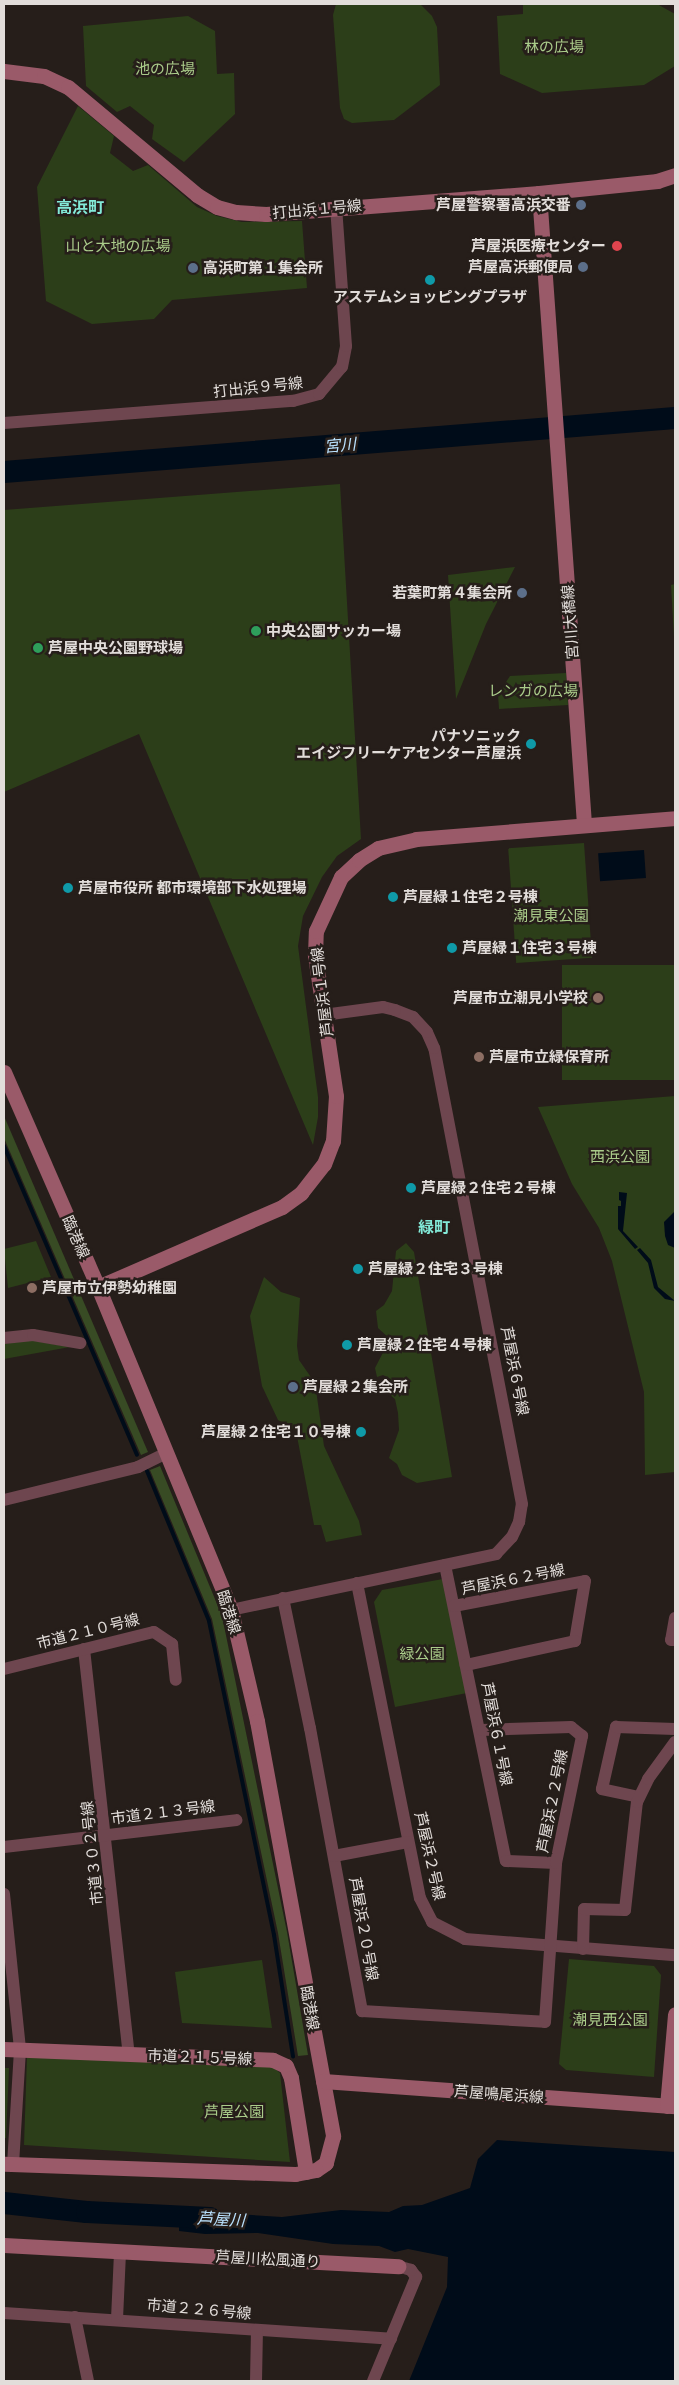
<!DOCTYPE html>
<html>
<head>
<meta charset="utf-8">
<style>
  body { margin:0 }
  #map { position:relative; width:679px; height:2385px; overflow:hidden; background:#261e1a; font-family:"IBM Plex Sans","Noto Sans JP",sans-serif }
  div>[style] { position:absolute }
  .green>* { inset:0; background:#2c3e19; transform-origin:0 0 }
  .forest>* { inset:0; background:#384b24 }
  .water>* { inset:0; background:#000c19; transform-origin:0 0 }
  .stream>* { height:4px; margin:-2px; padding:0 2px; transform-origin:2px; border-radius:2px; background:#000c19 }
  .river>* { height:22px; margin:-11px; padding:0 11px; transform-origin:11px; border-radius:11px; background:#000c19 }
  .street>* { height:12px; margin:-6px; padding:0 6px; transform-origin:6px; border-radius:6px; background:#6e464f }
  .secondary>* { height:15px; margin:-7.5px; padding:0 7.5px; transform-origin:7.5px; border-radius:7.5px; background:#9a5a69 }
  .dots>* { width:14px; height:14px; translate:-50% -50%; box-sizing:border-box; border:2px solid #261e1a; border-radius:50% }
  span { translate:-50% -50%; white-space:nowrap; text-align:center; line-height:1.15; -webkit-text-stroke:5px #261e1a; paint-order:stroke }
  .park-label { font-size:15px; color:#aacc8a }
  .poi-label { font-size:15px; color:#e2ddda; font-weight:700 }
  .right { translate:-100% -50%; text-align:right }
  .left { translate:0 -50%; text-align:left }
  .street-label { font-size:15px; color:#e2ddda }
  .neighbourhood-label { font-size:16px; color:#83ead8; font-weight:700 }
  .water-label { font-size:16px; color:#bae2ff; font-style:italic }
  .frame { position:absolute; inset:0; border:5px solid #e2ddda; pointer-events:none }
</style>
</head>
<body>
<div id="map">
  <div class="green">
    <i style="clip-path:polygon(336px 4px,420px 4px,432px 16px,437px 27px,440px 85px,394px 120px,352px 123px,344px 119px,340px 108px,333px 15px)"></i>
    <i style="clip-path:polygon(523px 4px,657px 4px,675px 14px,675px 66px,644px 85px,542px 93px,500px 74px,497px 16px,523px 14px)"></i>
    <i style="clip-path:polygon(188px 16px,215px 31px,217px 74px,234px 73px,235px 114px,184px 162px,152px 139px,154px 125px,130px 106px,117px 112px,86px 86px,83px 26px)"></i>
    <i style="clip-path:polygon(78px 106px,114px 136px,110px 153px,133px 171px,148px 165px,197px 207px,217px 216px,242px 222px,302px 221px,307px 288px,172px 300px,154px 319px,92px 324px,46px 301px,37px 187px)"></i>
    <i style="clip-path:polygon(340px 484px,361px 839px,337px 856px,322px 877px,303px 916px,298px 946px,318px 1097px,318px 1117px,313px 1145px,139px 734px,4px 792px,4px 510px)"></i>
    <i style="clip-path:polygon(515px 567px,486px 624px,456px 699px,448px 575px)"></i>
    <i style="clip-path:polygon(675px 584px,675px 654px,671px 585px)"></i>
    <i style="clip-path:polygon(566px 673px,568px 705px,499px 709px,498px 694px,510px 676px)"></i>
    <i style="left:584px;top:843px;width:115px;height:76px;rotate:86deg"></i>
    <i style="left:675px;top:965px;width:115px;height:113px;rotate:90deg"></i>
    <i style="clip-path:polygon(675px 1096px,675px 1472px,645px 1475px,644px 1392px,612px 1261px,599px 1228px,572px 1184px,538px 1107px)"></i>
    <i style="clip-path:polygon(36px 1241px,51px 1277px,8px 1288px,4px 1249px)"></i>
    <i style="clip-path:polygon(406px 1243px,414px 1252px,452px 1477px,417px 1483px,402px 1475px,397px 1464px,389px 1458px,399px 1430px,398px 1413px,395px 1399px,389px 1394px,391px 1379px,383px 1375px,377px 1377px,375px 1368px,390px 1339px,378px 1328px,376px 1311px,384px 1305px,392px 1291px,396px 1251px)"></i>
    <i style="clip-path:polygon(264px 1277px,281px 1292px,300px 1298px,297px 1346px,299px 1360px,315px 1383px,324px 1446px,359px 1521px,362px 1535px,326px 1542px,321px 1525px,314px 1525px,296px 1431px,278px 1420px,262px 1386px,250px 1316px)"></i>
    <i style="clip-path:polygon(29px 1340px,70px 1347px,4px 1359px,4px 1344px)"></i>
    <i style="clip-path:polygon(443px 1579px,467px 1693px,395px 1707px,374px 1602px,382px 1590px)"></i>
    <i style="clip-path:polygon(569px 1959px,654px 1966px,661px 1975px,654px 2077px,566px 2070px,559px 2064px)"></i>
    <i style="clip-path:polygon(262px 1960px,272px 2028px,182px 2023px,175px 1972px)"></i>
    <i style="clip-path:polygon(27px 2057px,273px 2067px,280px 2073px,290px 2162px,24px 2145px)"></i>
    <i style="clip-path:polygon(4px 2068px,9px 2068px,6px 2138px,4px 2138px)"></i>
  </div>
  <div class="forest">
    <i style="clip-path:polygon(4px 1116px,148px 1452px,141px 1455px,4px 1138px)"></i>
    <i style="clip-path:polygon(160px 1466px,222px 1616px,287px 1932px,308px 2055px,298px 2056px,278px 1933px,212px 1619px,150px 1470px)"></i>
  </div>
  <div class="water">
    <i style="left:644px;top:850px;width:28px;height:46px;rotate:86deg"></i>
    <i style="clip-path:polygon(619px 1192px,627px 1193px,623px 1231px,638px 1247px,635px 1249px,618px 1229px,618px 1206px,621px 1206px,621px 1201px,619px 1200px)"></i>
    <i style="clip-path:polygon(675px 1211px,675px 1248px,668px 1245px,665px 1236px,664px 1222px)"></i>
    <i style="clip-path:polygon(640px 1248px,651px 1260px,658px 1287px,675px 1301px,665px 1299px,654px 1288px,648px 1263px,637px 1250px)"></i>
    <i style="clip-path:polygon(497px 2140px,675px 2152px,675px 2381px,409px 2381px,447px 2287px,448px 2257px,408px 2249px,395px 2252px,379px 2246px,333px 2244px,258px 2233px,205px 2234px,179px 2231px,179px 2215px,192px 2211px,282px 2217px,341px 2210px,389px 2212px,403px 2206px,422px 2205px,470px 2188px,478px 2159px)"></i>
  </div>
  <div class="stream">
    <i style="left:4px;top:1146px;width:336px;rotate:66.7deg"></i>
    <i style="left:147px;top:1471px;width:162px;rotate:67.5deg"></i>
    <i style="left:209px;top:1621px;width:321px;rotate:78.3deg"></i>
    <i style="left:274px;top:1935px;width:123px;rotate:81.1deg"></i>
  </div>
  <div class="river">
    <i style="left:4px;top:472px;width:673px;rotate:-4.6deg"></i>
    <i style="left:4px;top:2203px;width:83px;rotate:6.2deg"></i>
    <i style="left:87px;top:2212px;width:123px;rotate:2.8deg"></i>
  </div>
  <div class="street">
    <i style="left:4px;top:423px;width:290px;rotate:-4.4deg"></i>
    <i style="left:293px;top:401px;width:27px;rotate:-15deg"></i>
    <i style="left:319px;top:394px;width:35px;rotate:-50deg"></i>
    <i style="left:342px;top:367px;width:21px;rotate:-79deg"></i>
    <i style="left:346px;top:346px;width:139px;rotate:-94.1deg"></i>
    <i style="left:4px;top:1338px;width:29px;rotate:-6deg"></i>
    <i style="left:33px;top:1335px;width:48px;rotate:9.7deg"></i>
    <i style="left:4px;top:1500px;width:138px;rotate:-13.8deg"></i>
    <i style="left:138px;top:1467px;width:32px;rotate:-26deg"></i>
    <i style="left:445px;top:1565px;width:302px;rotate:78.4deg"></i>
    <i style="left:506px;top:1861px;width:50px;rotate:2.3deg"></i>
    <i style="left:357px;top:1583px;width:321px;rotate:78.7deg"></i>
    <i style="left:420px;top:1898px;width:27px;rotate:63deg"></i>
    <i style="left:432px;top:1922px;width:37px;rotate:27deg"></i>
    <i style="left:465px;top:1939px;width:211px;rotate:4.4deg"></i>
    <i style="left:283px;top:1598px;width:133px;rotate:78.3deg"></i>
    <i style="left:310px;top:1728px;width:288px;rotate:79.6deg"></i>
    <i style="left:362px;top:2011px;width:183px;rotate:3.4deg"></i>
    <i style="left:545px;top:2022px;width:159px;rotate:-86deg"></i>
    <i style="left:556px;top:1863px;width:130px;rotate:-78.4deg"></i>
    <i style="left:582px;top:1736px;width:14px;rotate:-141deg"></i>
    <i style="left:571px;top:1727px;width:89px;rotate:178.1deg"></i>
    <i style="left:454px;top:1606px;width:133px;rotate:-10.8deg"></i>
    <i style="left:585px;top:1581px;width:61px;rotate:99.5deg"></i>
    <i style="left:575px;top:1641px;width:112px;rotate:167.6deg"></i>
    <i style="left:231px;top:1610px;width:271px;rotate:-11.9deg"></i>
    <i style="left:496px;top:1554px;width:23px;rotate:-47deg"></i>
    <i style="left:512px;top:1537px;width:17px;rotate:-65deg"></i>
    <i style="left:519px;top:1522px;width:18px;rotate:-81deg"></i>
    <i style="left:522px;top:1504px;width:464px;rotate:-100.9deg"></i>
    <i style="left:434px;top:1048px;width:17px;rotate:-114deg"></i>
    <i style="left:427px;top:1032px;width:21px;rotate:-133deg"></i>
    <i style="left:413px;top:1017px;width:19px;rotate:-159deg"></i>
    <i style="left:395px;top:1010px;width:12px;rotate:-166deg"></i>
    <i style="left:383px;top:1007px;width:60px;rotate:172.3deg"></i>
    <i style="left:675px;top:1618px;width:22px;rotate:100deg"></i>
    <i style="left:671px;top:1640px;width:4px"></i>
    <i style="left:84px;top:1649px;width:408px;rotate:83.7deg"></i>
    <i style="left:4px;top:1669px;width:154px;rotate:-13.9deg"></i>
    <i style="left:154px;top:1632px;width:22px;rotate:34deg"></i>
    <i style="left:172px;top:1644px;width:36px;rotate:84deg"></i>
    <i style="left:639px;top:1797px;width:38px;rotate:-168deg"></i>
    <i style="left:602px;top:1789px;width:64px;rotate:-77.3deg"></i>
    <i style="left:616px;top:1727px;width:59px;rotate:1.9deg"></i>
    <i style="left:4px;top:1847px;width:234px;rotate:-6.6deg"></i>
    <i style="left:334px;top:1856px;width:75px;rotate:-10.7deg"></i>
    <i style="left:4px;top:1894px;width:157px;rotate:84.1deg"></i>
    <i style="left:20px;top:2050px;width:114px;rotate:93.5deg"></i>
    <i style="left:583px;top:1949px;width:40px;rotate:-88.6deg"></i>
    <i style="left:584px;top:1909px;width:41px;rotate:1.4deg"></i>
    <i style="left:625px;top:1910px;width:109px;rotate:-83.7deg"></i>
    <i style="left:637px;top:1802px;width:25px;rotate:-64deg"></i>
    <i style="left:648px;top:1779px;width:46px;rotate:-53.9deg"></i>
    <i style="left:4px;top:2313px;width:388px;rotate:3.8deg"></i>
    <i style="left:75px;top:2317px;width:65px;rotate:78.5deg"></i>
    <i style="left:117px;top:2319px;width:67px;rotate:-87.4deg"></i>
    <i style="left:256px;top:2381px;width:51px;rotate:-88.9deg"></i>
    <i style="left:373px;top:2381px;width:113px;rotate:-67.5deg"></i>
    <i style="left:416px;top:2277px;width:9px;rotate:-126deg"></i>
    <i style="left:411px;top:2270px;width:14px;rotate:-163deg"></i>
  </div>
  <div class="secondary">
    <i style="left:4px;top:71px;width:40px;rotate:7.1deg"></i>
    <i style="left:44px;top:76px;width:26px;rotate:25deg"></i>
    <i style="left:68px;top:87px;width:168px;rotate:39.9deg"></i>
    <i style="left:197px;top:195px;width:23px;rotate:31deg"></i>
    <i style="left:217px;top:207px;width:20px;rotate:15deg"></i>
    <i style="left:236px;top:212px;width:30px;rotate:4deg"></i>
    <i style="left:266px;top:214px;width:274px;rotate:-4.4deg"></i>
    <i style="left:539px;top:193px;width:119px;rotate:-5.8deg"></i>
    <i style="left:657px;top:181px;width:19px;rotate:-18deg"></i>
    <i style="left:539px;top:193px;width:633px;rotate:85.92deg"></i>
    <i style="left:4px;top:1072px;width:235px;rotate:66.4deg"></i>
    <i style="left:98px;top:1287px;width:349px;rotate:67.6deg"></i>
    <i style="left:231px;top:1610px;width:114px;rotate:76.8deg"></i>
    <i style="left:257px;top:1721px;width:422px;rotate:79.6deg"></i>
    <i style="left:333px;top:2136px;width:28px;rotate:105deg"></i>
    <i style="left:326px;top:2163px;width:12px;rotate:145deg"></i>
    <i style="left:316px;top:2170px;width:21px;rotate:169deg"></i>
    <i style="left:295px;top:2174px;width:291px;rotate:-178deg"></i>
    <i style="left:98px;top:1287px;width:201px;rotate:-23.5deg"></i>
    <i style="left:282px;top:1207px;width:24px;rotate:-36deg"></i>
    <i style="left:301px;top:1193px;width:37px;rotate:-52deg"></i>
    <i style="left:324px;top:1164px;width:25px;rotate:-69deg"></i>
    <i style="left:333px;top:1141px;width:45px;rotate:-86.2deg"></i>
    <i style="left:336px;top:1096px;width:143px;rotate:-98.5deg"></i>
    <i style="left:315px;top:955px;width:24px;rotate:-88deg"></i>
    <i style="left:316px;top:931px;width:60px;rotate:-65.2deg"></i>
    <i style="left:341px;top:877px;width:25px;rotate:-43deg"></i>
    <i style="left:359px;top:860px;width:22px;rotate:-32deg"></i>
    <i style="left:378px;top:848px;width:39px;rotate:-13deg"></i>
    <i style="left:416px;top:839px;width:260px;rotate:-4.6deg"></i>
    <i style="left:4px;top:2049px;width:269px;rotate:2.3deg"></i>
    <i style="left:273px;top:2060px;width:14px;rotate:25deg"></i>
    <i style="left:286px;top:2066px;width:13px;rotate:67deg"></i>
    <i style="left:291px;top:2078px;width:95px;rotate:80.9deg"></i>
    <i style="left:323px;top:2081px;width:353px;rotate:4.1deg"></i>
    <i style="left:667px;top:2106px;width:92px;rotate:-85deg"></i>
    <i style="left:4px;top:2245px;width:395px;rotate:3.1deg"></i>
  </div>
  <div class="dots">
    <i style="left:581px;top:205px;background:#5c6f8a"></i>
    <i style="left:617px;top:246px;background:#e0444e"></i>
    <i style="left:583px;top:267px;background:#5c6f8a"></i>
    <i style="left:193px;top:268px;background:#5c6f8a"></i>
    <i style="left:430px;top:280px;background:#0f9aa8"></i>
    <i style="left:522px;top:593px;background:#5c6f8a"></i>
    <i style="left:256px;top:631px;background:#2e9e5b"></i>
    <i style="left:38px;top:648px;background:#2e9e5b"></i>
    <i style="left:531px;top:744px;background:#0f9aa8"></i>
    <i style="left:68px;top:888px;background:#0f9aa8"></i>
    <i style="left:393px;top:897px;background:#0f9aa8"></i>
    <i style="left:452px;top:948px;background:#0f9aa8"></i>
    <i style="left:598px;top:998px;background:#8d6e63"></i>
    <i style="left:479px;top:1057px;background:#8d6e63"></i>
    <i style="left:411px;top:1188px;background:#0f9aa8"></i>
    <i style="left:358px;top:1269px;background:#0f9aa8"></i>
    <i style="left:32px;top:1288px;background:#8d6e63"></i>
    <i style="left:347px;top:1345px;background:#0f9aa8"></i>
    <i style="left:293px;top:1387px;background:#5c6f8a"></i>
    <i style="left:361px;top:1432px;background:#0f9aa8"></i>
  </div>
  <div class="park-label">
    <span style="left:554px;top:47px">林の広場</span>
    <span style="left:165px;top:69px">池の広場</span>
    <span style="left:118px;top:246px">山と大地の広場</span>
    <span style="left:533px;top:691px">レンガの広場</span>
    <span style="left:551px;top:916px">潮見東公園</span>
    <span style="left:620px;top:1157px">西浜公園</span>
    <span style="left:422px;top:1654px">緑公園</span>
    <span style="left:610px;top:2020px">潮見西公園</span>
    <span style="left:234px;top:2112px">芦屋公園</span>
  </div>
  <div class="poi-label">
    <span class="right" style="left:571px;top:205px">芦屋警察署高浜交番</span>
    <span class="right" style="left:606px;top:246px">芦屋浜医療センター</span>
    <span class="right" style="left:573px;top:267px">芦屋高浜郵便局</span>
    <span class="left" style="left:203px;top:268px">高浜町第１集会所</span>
    <span style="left:430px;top:297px">アステムショッピングプラザ</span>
    <span class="right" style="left:512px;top:593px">若葉町第４集会所</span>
    <span class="left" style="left:266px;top:631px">中央公園サッカー場</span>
    <span class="left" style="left:48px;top:648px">芦屋中央公園野球場</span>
    <span class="right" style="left:521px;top:744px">パナソニック<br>エイジフリーケアセンター芦屋浜</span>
    <span class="left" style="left:78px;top:888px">芦屋市役所 都市環境部下水処理場</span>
    <span class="left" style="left:403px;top:897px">芦屋緑１住宅２号棟</span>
    <span class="left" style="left:462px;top:948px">芦屋緑１住宅３号棟</span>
    <span class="right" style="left:588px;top:998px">芦屋市立潮見小学校</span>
    <span class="left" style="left:489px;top:1057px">芦屋市立緑保育所</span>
    <span class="left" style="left:421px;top:1188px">芦屋緑２住宅２号棟</span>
    <span class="left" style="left:368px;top:1269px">芦屋緑２住宅３号棟</span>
    <span class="left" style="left:42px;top:1288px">芦屋市立伊勢幼稚園</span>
    <span class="left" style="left:357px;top:1345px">芦屋緑２住宅４号棟</span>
    <span class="left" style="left:303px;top:1387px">芦屋緑２集会所</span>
    <span class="right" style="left:351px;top:1432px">芦屋緑２住宅１０号棟</span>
  </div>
  <div class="street-label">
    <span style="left:317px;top:209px;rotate:-5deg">打出浜１号線</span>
    <span style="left:258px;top:387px;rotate:-6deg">打出浜９号線</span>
    <span style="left:570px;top:622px;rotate:-94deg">宮川大橋線</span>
    <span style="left:322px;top:992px;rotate:-97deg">芦屋浜１号線</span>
    <span style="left:76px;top:1237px;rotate:66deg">臨港線</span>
    <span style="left:515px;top:1371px;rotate:79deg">芦屋浜６号線</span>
    <span style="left:513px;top:1579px;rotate:-11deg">芦屋浜６２号線</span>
    <span style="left:229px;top:1612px;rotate:72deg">臨港線</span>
    <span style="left:88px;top:1631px;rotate:-14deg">市道２１０号線</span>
    <span style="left:497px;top:1734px;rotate:79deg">芦屋浜６１号線</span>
    <span style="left:552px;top:1801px;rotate:-79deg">芦屋浜２２号線</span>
    <span style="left:163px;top:1812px;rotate:-7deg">市道２１３号線</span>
    <span style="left:92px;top:1853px;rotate:-96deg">市道３０２号線</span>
    <span style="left:430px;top:1856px;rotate:77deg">芦屋浜２号線</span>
    <span style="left:364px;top:1929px;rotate:80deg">芦屋浜２０号線</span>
    <span style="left:310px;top:2008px;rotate:80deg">臨港線</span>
    <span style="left:200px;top:2057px;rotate:2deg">市道２１５号線</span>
    <span style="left:499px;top:2094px;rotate:4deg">芦屋鳴尾浜線</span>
    <span style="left:268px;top:2259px;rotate:3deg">芦屋川松風通り</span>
    <span style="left:199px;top:2309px;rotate:5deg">市道２２６号線</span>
  </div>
  <div class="neighbourhood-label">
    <span style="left:80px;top:207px">高浜町</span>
    <span style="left:434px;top:1227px">緑町</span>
  </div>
  <div class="water-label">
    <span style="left:340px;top:445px;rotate:-5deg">宮川</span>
    <span style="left:221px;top:2219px;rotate:3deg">芦屋川</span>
  </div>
  <div class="frame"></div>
</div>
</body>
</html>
